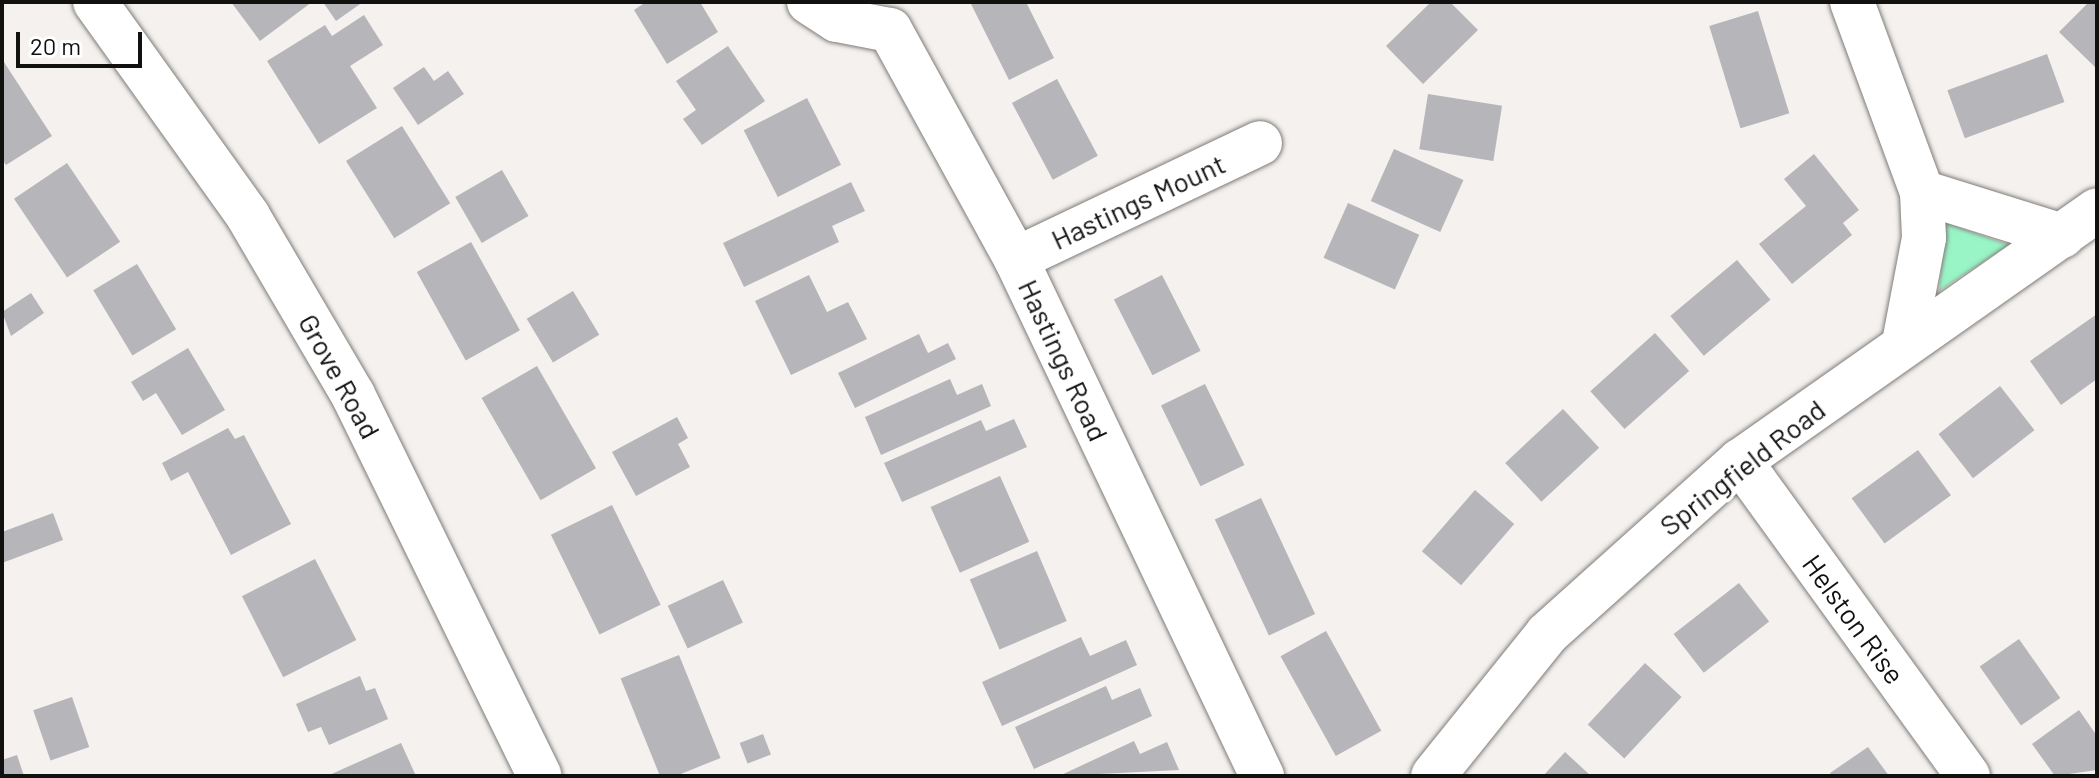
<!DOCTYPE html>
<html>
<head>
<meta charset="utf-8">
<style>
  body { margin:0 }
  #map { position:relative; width:2099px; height:778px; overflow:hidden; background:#f4f1ee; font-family:Barlow,sans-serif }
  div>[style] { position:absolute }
  .green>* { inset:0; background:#9af5c6 }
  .building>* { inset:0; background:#b6b5b9; transform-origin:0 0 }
  .roads { filter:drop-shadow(0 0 2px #7e7c79) drop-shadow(0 0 2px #7e7c79) }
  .minor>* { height:44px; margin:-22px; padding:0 22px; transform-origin:22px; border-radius:22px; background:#fff }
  span { translate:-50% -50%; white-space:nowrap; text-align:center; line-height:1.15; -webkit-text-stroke:7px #fff; paint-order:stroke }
  .street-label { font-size:28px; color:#11110f }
  .frame { position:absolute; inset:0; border:4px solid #11110f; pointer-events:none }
  .scale { position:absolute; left:16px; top:32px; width:126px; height:36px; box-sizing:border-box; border:4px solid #11110f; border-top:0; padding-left:10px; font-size:24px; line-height:28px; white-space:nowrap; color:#11110f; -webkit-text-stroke:6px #fff; paint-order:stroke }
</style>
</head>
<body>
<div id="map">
  <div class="green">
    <i style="clip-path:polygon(1946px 223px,2009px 245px,1939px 291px)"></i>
  </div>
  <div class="building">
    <i style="clip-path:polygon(231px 2px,312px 2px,260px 41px)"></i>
    <i style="clip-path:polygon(323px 2px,363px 2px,336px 21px)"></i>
    <i style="clip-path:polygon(646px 2px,700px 2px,718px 32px,667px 64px,634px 10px)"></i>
    <i style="clip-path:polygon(970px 2px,1026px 2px,1054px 58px,1009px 80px)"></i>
    <i style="clip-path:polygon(1431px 2px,1450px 2px,1478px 30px,1423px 84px,1386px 46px)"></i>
    <i style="clip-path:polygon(2089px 2px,2097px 2px,2097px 69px,2059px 32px)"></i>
    <i style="left:1758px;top:11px;width:107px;height:51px;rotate:73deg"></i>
    <i style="clip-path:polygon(364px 15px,383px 45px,350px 66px,377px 108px,319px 144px,267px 61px,325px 25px,332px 36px)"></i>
    <i style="clip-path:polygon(728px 46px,765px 101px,702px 145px,683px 119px,696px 110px,676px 81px)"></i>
    <i style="left:2047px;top:54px;width:51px;height:106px;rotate:70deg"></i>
    <i style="clip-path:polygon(2px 59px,52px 136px,6px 165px,2px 159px)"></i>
    <i style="clip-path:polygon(424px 67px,434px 81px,448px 71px,464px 94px,418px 125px,393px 88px)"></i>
    <i style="left:1057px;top:79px;width:87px;height:51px;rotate:62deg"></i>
    <i style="left:1428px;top:94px;width:75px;height:56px;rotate:9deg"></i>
    <i style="left:807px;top:98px;width:75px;height:71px;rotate:63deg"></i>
    <i style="left:402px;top:126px;width:91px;height:66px;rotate:58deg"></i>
    <i style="left:1394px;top:149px;width:76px;height:57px;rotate:24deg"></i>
    <i style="clip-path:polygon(1814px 154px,1859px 210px,1843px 223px,1852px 235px,1792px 284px,1759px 244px,1806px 206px,1784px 179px)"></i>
    <i style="left:67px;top:163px;width:95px;height:64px;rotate:56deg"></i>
    <i style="left:502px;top:170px;width:53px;height:54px;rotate:60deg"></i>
    <i style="clip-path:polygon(851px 182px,865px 211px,832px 226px,839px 242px,744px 287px,723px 243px)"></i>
    <i style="left:1348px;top:203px;width:78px;height:60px;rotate:24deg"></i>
    <i style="left:471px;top:242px;width:101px;height:62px;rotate:61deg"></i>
    <i style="left:1737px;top:260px;width:52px;height:87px;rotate:50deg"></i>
    <i style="left:137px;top:264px;width:76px;height:51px;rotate:59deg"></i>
    <i style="clip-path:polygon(809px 275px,827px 312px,848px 302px,867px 339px,791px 375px,755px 301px)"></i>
    <i style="left:1162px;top:275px;width:85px;height:54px;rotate:63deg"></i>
    <i style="left:573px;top:291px;width:51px;height:54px;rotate:59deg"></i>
    <i style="clip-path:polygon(31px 293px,44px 313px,11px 336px,2px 312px)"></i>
    <i style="clip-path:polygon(2097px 314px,2097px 379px,2061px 405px,2030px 361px)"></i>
    <i style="left:1655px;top:333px;width:51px;height:87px;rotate:48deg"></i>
    <i style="clip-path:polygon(919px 334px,928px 353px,948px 343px,956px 359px,855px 408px,838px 373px)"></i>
    <i style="clip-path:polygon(188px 348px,225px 410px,182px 435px,156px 393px,143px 401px,131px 382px)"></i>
    <i style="left:537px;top:366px;width:118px;height:64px;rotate:60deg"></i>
    <i style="clip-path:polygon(950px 379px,957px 395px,982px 384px,991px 406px,881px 455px,865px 417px)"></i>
    <i style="left:1205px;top:384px;width:90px;height:49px;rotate:64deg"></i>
    <i style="left:2000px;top:386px;width:56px;height:78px;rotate:52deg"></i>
    <i style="left:1563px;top:409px;width:53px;height:79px;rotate:47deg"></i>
    <i style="clip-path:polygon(677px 417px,688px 438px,678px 444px,690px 467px,636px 496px,612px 452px)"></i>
    <i style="clip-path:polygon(1014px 419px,1027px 447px,902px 502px,884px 463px,981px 420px,986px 431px)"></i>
    <i style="clip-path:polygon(228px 428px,235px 439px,244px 435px,291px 524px,231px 555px,188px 472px,171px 481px,162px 463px)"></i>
    <i style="left:1918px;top:450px;width:56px;height:82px;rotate:54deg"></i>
    <i style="left:1000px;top:476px;width:72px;height:76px;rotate:66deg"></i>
    <i style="left:1475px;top:490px;width:52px;height:81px;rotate:41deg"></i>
    <i style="left:1261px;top:498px;width:128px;height:51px;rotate:65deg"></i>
    <i style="left:612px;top:505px;width:111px;height:68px;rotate:64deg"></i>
    <i style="clip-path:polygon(53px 513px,63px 540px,2px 563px,2px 532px)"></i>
    <i style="left:1037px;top:551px;width:76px;height:73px;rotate:67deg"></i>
    <i style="left:315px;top:559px;width:91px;height:82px;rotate:63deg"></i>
    <i style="left:723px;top:580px;width:47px;height:61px;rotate:65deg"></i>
    <i style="left:1739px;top:583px;width:49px;height:83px;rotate:52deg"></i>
    <i style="left:1326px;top:631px;width:114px;height:52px;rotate:61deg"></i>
    <i style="clip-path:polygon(1081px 637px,1090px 656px,1126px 640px,1137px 665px,1002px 726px,982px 682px)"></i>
    <i style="left:2019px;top:639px;width:72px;height:48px;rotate:55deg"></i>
    <i style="left:679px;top:655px;width:111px;height:63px;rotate:68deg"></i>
    <i style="left:1645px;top:663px;width:50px;height:84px;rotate:43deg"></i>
    <i style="clip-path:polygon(360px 676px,366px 691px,375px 688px,388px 719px,329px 745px,321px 727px,308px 732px,296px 704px)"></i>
    <i style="clip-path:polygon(1106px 686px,1112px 700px,1140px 688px,1152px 716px,1034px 769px,1015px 727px)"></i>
    <i style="left:72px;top:697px;width:53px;height:41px;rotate:71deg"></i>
    <i style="clip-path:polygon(2079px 710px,2097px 736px,2097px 770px,2055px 776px,2032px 744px)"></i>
    <i style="left:763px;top:734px;width:22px;height:25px;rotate:69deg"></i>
    <i style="clip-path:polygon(1134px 741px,1140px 754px,1167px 742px,1179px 770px,1059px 776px)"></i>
    <i style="clip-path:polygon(401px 743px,416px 776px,327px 776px)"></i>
    <i style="clip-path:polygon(1868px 747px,1889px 776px,1832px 776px,1830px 773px)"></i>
    <i style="clip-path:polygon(1565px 752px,1591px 776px,1543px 776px)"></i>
    <i style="clip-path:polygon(17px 755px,24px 776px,2px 776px,2px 760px)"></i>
  </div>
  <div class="roads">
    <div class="minor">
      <i style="left:95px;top:2px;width:263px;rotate:54.4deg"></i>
      <i style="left:248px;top:216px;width:208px;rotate:59.6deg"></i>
      <i style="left:353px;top:395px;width:424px;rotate:63.9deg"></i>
      <i style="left:809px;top:2px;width:33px;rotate:33deg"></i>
      <i style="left:837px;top:20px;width:54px;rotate:10.7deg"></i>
      <i style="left:890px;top:30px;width:261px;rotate:61.2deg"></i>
      <i style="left:1016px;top:259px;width:573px;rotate:64.55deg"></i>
      <i style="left:1852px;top:2px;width:202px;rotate:69.8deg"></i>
      <i style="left:1922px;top:192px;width:46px;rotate:87.5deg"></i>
      <i style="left:1924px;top:238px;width:107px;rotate:100.8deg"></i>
      <i style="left:1922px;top:192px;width:147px;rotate:17.4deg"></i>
      <i style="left:1016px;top:259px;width:270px;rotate:-25.4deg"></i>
      <i style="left:1740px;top:461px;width:389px;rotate:54.1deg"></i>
      <i style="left:1433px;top:776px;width:182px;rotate:-51.2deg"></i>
      <i style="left:1547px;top:634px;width:259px;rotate:-41.9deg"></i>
      <i style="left:1740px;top:461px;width:436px;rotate:-35.1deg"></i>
    </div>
  </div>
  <div class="street-label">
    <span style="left:1138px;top:201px;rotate:-25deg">Hastings Mount</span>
    <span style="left:1064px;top:360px;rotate:65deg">Hastings Road</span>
    <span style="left:340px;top:376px;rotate:61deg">Grove Road</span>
    <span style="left:1742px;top:467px;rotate:-38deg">Springfield Road</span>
    <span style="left:1854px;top:619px;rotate:54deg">Helston Rise</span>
  </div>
  <div class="frame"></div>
  <div class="scale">20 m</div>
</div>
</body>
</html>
